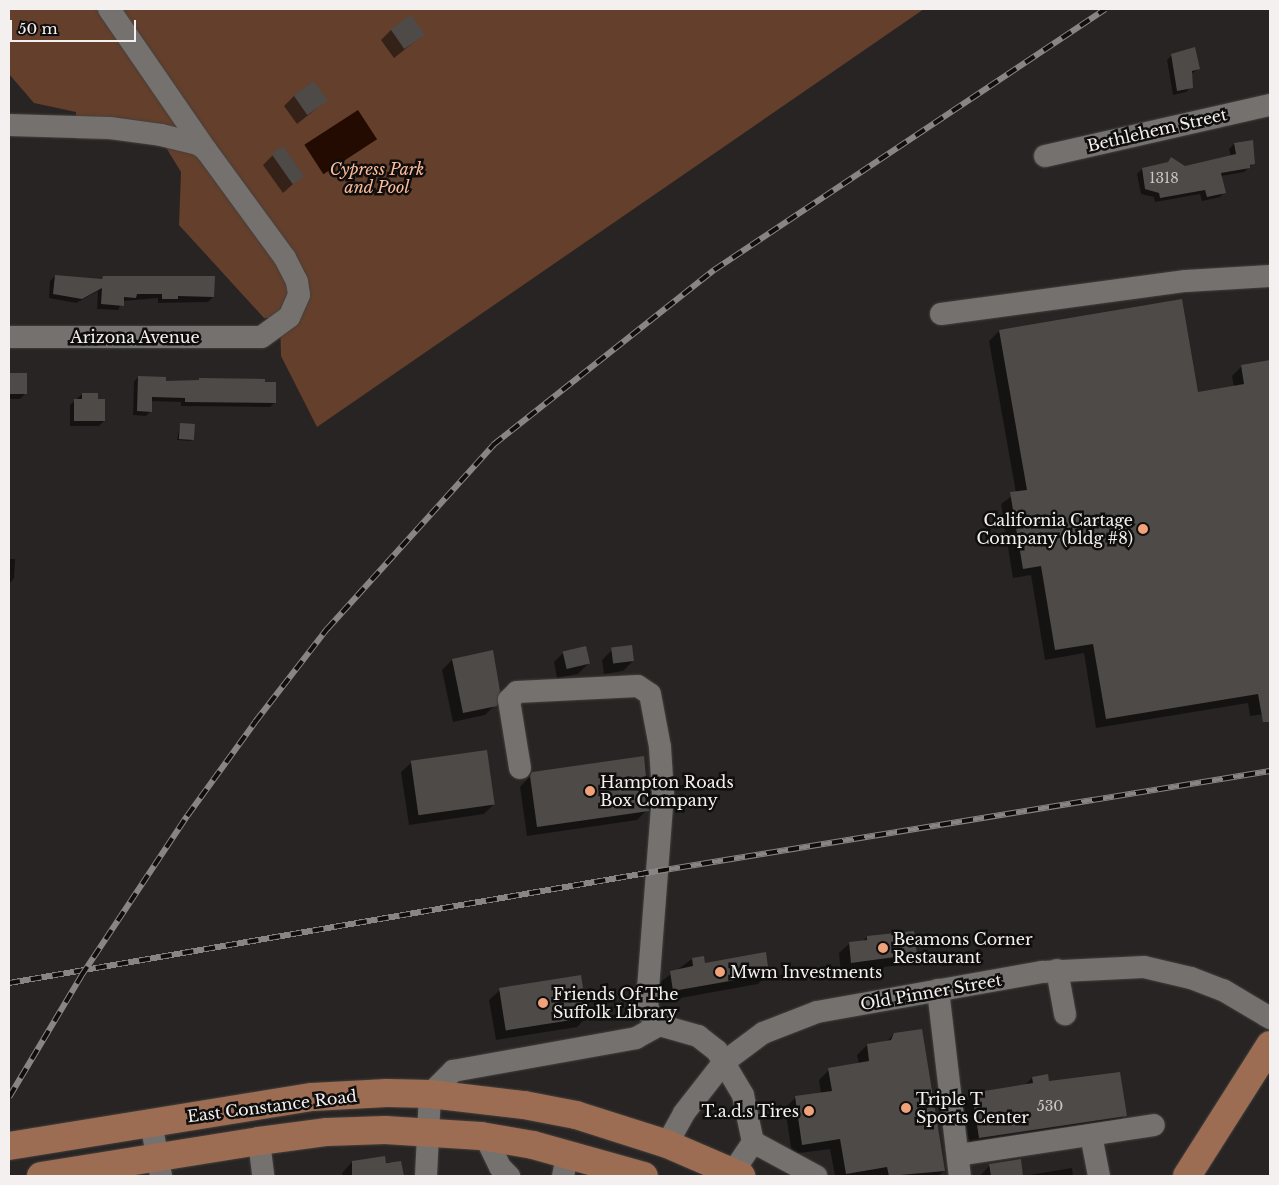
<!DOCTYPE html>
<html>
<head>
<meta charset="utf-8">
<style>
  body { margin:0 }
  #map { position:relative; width:1279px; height:1185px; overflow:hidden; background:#282423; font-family:"Libre Baskerville",serif }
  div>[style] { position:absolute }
  .green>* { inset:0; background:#633f2c }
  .water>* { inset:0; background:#230b01; transform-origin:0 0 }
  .shadow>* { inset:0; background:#0007 }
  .building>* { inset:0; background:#4e4a48; transform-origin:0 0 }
  .roads { filter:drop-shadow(0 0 1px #43403e) drop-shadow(0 0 1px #43403e) }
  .minor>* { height:22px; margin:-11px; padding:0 11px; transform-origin:11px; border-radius:11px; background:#75716e }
  .major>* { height:28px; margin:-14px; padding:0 14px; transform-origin:14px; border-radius:14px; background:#9d6d53 }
  .rail>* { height:5.5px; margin-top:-2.75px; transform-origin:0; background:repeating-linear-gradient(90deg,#100e0d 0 11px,#898584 0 22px); box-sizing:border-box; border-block:1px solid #898584 }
  .dots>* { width:14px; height:14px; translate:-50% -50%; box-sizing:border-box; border:2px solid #100e0d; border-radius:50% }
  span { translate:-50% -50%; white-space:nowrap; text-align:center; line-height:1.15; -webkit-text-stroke:5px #100e0d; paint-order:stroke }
  .number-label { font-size:14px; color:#cac6c5 }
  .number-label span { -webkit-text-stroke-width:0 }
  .street-label { font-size:16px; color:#f3f0ef }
  .park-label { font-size:16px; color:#fdbb9a; font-style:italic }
  .poi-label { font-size:16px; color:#f3f0ef }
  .right { translate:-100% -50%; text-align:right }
  .left { translate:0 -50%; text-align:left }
  .frame { position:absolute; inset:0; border:10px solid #f3f0ef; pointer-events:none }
  .scale { position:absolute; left:10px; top:20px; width:126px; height:22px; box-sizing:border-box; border:2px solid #f3f0ef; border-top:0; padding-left:6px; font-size:15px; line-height:18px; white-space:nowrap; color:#f3f0ef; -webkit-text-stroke:4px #100e0d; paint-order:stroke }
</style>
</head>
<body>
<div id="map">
  <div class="green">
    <i style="clip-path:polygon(9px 9px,924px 9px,317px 427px,281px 356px,280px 318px,264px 318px,179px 225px,181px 172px,162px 141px,76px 139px,76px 112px,34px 103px,9px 74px)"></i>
  </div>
  <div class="water">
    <i style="left:358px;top:110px;width:35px;height:64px;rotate:57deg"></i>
  </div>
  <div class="shadow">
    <i style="clip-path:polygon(391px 30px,423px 35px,394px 58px,381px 40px)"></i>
    <i style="clip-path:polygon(1171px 56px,1198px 69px,1191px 74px,1191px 87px,1186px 92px,1173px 95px,1167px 60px)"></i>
    <i style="clip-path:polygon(294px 96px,326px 101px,297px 124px,284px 106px)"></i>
    <i style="clip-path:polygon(1252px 141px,1254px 163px,1244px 172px,1221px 176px,1224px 192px,1220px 197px,1202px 201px,1200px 194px,1155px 202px,1154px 197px,1141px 194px,1137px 174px,1142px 169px,1185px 168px,1231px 157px,1229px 149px,1234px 144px)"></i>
    <i style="clip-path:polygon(273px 155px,302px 176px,283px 193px,263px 165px)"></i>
    <i style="clip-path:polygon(55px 276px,100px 280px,103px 277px,213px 297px,208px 302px,158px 303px,158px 298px,123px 301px,118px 310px,97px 309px,98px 291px,76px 303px,49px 298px,50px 281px)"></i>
    <i style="clip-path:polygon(999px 331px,1197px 393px,1234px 387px,1232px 376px,1242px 366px,1270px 361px,1270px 713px,1250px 716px,1248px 703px,1096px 728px,1084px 653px,1045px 660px,1031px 575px,1013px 578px,1001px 504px,1016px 493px,989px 341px)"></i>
    <i style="clip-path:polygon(9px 374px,25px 374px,25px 394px,20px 399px,9px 399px)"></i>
    <i style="clip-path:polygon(138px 377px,165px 383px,213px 379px,274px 403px,270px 407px,181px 406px,181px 402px,151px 401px,151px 411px,146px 416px,133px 415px,134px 382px)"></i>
    <i style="clip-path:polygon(82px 394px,104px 421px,99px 426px,70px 426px,70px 405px)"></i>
    <i style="clip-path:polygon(180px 425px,193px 439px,191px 441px,177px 440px)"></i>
    <i style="clip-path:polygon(9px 559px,15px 559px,14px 578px,10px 583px)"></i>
    <i style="clip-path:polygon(612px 650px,633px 661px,623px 671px,604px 674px,602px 660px)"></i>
    <i style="clip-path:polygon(564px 652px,588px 664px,578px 674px,557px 678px,554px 662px)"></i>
    <i style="clip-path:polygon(452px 660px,495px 705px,485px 715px,453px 722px,442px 670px)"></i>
    <i style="clip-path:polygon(412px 762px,494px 804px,484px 814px,409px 825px,401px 772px)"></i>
    <i style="clip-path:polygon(533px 773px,647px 810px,637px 820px,527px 836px,520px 787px)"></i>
    <i style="clip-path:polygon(867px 937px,916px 954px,906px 964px,841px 973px,839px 953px,850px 943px,863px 941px)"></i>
    <i style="clip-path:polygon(692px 959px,704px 964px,768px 974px,758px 984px,664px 1001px,660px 982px)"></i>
    <i style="clip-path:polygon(500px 990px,587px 1017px,577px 1027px,496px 1040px,489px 1000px)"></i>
    <i style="clip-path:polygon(894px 1034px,944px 1171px,938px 1176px,835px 1176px,830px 1149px,792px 1154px,785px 1108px,795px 1098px,821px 1094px,819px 1080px,829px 1070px,859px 1064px,857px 1055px,867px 1045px,886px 1042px)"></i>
    <i style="clip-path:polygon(1032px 1078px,1048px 1082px,1125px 1115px,1115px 1126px,970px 1148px,963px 1104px,973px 1094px,1024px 1086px)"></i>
    <i style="clip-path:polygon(1020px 1160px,1022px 1176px,980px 1176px,990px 1165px)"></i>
    <i style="clip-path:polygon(352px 1162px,400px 1162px,402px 1176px,343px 1176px,342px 1173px)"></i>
    <i style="clip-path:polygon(1072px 1168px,1073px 1176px,1023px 1176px)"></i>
  </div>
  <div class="building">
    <i style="left:411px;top:15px;width:24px;height:25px;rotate:55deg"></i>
    <i style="clip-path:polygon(1195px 47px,1200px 69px,1192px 71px,1193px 88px,1177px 91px,1171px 54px)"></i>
    <i style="left:314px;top:81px;width:24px;height:25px;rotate:55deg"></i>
    <i style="clip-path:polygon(1253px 140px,1255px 164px,1250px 165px,1250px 168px,1221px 173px,1226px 193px,1207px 197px,1205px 190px,1160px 198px,1159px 193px,1145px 189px,1142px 168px,1168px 162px,1171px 157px,1185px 166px,1236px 154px,1234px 143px)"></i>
    <i style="left:283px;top:146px;width:37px;height:14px;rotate:55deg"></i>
    <i style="clip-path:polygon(55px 275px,102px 279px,103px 276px,215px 276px,214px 297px,178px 296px,178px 299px,162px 299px,162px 294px,137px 294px,136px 298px,124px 297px,124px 306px,101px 304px,102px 288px,82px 299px,53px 294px)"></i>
    <i style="clip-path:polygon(1182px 299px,1198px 392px,1244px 384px,1241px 365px,1270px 360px,1270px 722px,1263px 722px,1258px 694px,1106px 719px,1093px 644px,1055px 650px,1041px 566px,1023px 569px,1010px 492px,1027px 490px,999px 330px)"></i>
    <i style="left:9px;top:373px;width:18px;height:21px"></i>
    <i style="clip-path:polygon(138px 376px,166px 377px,166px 381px,199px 380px,199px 378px,265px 379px,265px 382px,276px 382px,276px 403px,185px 402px,185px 398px,152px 397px,152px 412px,137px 411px)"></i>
    <i style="clip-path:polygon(82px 393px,98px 393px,98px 399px,105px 399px,105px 421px,74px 421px,74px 399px,82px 399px)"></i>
    <i style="left:180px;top:423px;width:15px;height:16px;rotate:4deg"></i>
    <i style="left:632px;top:645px;width:16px;height:21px;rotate:83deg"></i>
    <i style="left:586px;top:646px;width:18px;height:24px;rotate:77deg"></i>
    <i style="clip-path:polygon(493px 650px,500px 691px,497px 706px,463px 713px,452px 659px)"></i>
    <i style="left:487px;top:750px;width:55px;height:77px;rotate:82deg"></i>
    <i style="clip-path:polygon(644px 756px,649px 811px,537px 827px,530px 776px,532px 772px)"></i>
    <i style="clip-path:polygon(914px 931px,917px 954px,851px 963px,849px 942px,867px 940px,867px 936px)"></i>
    <i style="clip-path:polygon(766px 952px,769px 974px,673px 991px,670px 971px,693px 966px,692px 958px,704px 956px,705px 963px)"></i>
    <i style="left:581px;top:975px;width:43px;height:83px;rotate:81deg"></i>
    <i style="clip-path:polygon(922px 1029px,945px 1171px,889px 1176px,887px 1167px,846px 1174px,840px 1139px,802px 1145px,795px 1096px,832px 1091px,828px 1068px,869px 1061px,867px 1044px,891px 1040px,894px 1033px)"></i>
    <i style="clip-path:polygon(1120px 1072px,1127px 1116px,979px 1138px,972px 1093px,1033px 1083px,1032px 1077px,1048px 1074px,1049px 1081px)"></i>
    <i style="clip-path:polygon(385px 1156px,386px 1163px,401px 1161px,404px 1176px,352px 1176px,352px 1161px)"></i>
    <i style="clip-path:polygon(1021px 1159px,1023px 1176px,991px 1176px,989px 1164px)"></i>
  </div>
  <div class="roads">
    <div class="minor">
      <i style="left:109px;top:9px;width:171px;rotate:55.5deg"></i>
      <i style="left:9px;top:125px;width:101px;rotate:1.7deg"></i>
      <i style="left:110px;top:128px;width:51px;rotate:7.8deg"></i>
      <i style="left:161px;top:135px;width:38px;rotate:14deg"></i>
      <i style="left:198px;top:144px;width:10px;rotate:37deg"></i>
      <i style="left:206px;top:150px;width:134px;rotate:53.8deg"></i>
      <i style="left:285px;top:258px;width:27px;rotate:63deg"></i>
      <i style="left:297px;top:282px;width:13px;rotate:81deg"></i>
      <i style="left:299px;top:295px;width:24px;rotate:114deg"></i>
      <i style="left:289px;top:317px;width:34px;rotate:144deg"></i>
      <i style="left:261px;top:337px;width:252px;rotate:180deg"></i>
      <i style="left:1045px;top:156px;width:231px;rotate:-12.8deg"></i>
      <i style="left:941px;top:314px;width:247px;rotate:-7.7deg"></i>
      <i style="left:1186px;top:281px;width:84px;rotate:-3.4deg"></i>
      <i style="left:520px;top:768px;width:69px;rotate:-99.2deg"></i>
      <i style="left:509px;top:700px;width:11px;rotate:-45deg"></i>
      <i style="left:517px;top:692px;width:121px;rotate:-2.8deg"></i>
      <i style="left:638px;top:686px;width:14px;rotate:34deg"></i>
      <i style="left:650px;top:694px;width:54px;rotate:79.3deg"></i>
      <i style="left:660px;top:747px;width:47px;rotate:86.3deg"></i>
      <i style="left:663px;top:794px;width:210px;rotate:94.4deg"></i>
      <i style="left:647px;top:1003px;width:10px;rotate:79deg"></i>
      <i style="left:649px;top:1013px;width:16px;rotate:50deg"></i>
      <i style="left:659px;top:1025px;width:41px;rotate:15.8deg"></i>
      <i style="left:698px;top:1036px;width:24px;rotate:38deg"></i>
      <i style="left:717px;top:1051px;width:51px;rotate:59.4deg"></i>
      <i style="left:743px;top:1095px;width:48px;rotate:78deg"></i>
      <i style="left:1057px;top:970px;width:45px;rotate:79.7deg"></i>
      <i style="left:938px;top:990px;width:187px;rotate:83.3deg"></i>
      <i style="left:151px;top:1123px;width:54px;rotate:79.3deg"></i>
      <i style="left:1091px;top:1135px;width:42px;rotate:79deg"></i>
      <i style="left:485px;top:1136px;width:34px;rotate:64deg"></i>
      <i style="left:500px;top:1167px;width:13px;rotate:45deg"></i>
      <i style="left:259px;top:1141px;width:35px;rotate:83deg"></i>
      <i style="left:667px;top:1144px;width:35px;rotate:-61deg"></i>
      <i style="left:684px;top:1113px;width:65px;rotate:-51.9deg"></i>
      <i style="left:724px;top:1062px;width:49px;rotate:-36.6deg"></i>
      <i style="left:763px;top:1033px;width:58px;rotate:-21.3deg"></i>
      <i style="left:817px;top:1012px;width:229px;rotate:-10.1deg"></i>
      <i style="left:1042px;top:972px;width:102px;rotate:-2.8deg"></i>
      <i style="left:1144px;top:967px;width:48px;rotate:13.2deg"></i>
      <i style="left:1191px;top:978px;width:34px;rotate:21deg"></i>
      <i style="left:1223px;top:990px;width:55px;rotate:30.8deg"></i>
      <i style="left:958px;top:1155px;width:198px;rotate:-8.7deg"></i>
      <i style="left:733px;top:1172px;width:36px;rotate:-56deg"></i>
      <i style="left:753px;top:1142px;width:72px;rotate:28.4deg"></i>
      <i style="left:426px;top:1176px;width:82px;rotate:-87.2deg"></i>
      <i style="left:430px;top:1094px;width:33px;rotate:-45deg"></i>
      <i style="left:453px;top:1071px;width:186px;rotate:-10.2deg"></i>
      <i style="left:636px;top:1038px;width:26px;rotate:-29deg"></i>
      <i style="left:563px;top:1176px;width:24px;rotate:-78deg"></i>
    </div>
    <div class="major">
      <i style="left:9px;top:1146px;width:307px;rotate:-9.2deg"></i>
      <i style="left:312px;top:1097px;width:75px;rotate:-3.1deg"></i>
      <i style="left:387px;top:1093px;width:43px;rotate:1.3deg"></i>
      <i style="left:430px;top:1094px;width:95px;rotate:6.7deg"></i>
      <i style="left:524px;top:1105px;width:53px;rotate:10.9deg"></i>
      <i style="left:576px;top:1115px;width:96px;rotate:17.7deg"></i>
      <i style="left:667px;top:1144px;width:81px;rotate:23.4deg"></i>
      <i style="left:41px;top:1176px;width:221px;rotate:-9.1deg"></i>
      <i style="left:259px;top:1141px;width:69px;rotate:-7.5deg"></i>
      <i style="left:327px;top:1132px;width:58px;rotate:-2deg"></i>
      <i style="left:385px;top:1130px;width:96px;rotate:3.6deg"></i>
      <i style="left:481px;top:1136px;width:53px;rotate:9.8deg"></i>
      <i style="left:533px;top:1145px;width:115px;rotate:15.6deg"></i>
      <i style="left:1187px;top:1176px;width:155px;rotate:-57.6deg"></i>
    </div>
  </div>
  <div class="rail">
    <i style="left:9px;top:983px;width:659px;rotate:-9.79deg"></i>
    <i style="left:658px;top:871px;width:620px;rotate:-9.28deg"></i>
    <i style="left:9px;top:1097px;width:141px;rotate:-59.2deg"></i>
    <i style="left:81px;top:976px;width:192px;rotate:-56.5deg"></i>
    <i style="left:187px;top:816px;width:116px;rotate:-54.1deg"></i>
    <i style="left:255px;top:722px;width:118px;rotate:-52.3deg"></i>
    <i style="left:327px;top:629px;width:248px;rotate:-47.9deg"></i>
    <i style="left:493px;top:445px;width:282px;rotate:-38.4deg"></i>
    <i style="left:714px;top:270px;width:470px;rotate:-33.7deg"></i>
  </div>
  <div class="dots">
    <i style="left:1143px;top:529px;background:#f0a27a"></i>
    <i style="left:590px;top:791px;background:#f0a27a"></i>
    <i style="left:883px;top:948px;background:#f0a27a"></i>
    <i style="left:720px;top:972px;background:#f0a27a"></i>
    <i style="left:543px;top:1003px;background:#f0a27a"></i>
    <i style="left:906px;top:1108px;background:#f0a27a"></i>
    <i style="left:809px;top:1111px;background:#f0a27a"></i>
  </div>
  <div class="number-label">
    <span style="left:1164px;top:178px">1318</span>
    <span style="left:1050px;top:1106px">530</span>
  </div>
  <div class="street-label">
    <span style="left:1157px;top:130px;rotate:-13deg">Bethlehem Street</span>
    <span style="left:135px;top:337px">Arizona Avenue</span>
    <span style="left:931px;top:992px;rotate:-10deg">Old Pinner Street</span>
    <span style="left:272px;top:1106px;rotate:-7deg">East Constance Road</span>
  </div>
  <div class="park-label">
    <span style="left:377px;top:178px">Cypress Park<br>and Pool</span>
  </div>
  <div class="poi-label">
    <span class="right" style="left:1133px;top:529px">California Cartage<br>Company (bldg #8)</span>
    <span class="left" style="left:600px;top:791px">Hampton Roads<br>Box Company</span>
    <span class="left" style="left:893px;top:948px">Beamons Corner<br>Restaurant</span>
    <span class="left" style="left:730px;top:972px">Mwm Investments</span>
    <span class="left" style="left:553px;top:1003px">Friends Of The<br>Suffolk Library</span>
    <span class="left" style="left:916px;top:1108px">Triple T<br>Sports Center</span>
    <span class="right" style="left:799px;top:1111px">T.a.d.s Tires</span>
  </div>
  <div class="frame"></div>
  <div class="scale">50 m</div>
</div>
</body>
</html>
